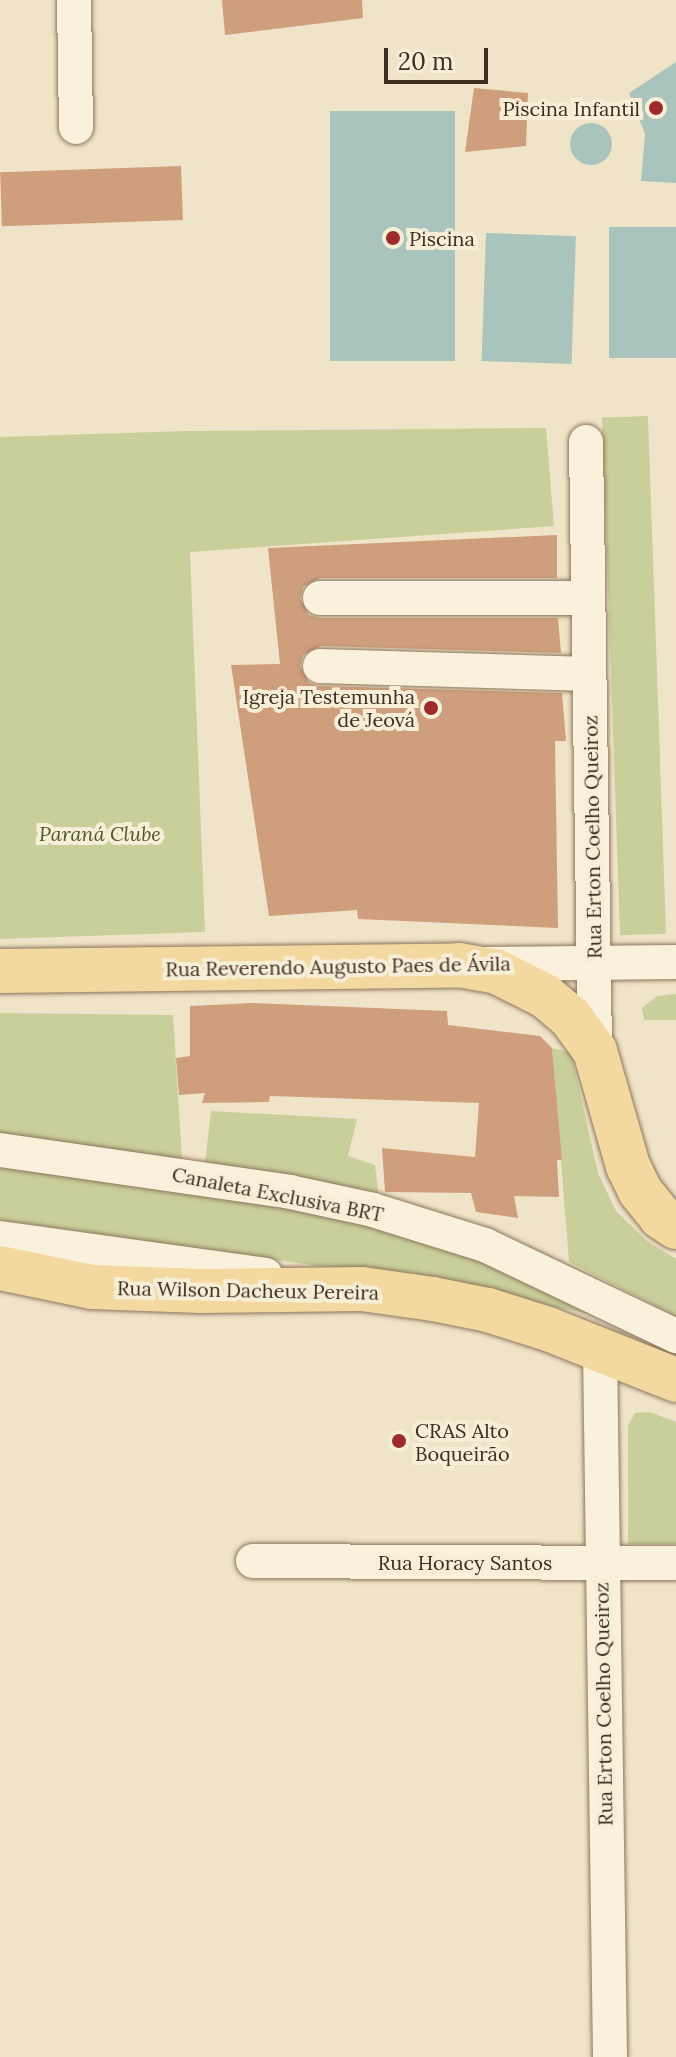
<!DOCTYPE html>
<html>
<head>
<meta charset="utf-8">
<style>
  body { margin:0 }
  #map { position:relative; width:676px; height:2057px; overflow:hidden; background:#f0e4c8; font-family:Lora,serif }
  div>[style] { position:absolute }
  .green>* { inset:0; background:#c9cf9b; transform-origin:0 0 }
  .water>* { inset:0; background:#a9c4bc; transform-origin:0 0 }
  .round { border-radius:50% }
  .building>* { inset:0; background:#cf9f7d; transform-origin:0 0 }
  .roads { filter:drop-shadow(0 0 2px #8d765c) drop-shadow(0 0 2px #8d765c) }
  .minor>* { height:34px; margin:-17px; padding:0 17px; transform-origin:17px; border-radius:17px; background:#faf1dc }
  .major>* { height:44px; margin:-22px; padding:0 22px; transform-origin:22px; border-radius:22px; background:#f3d9a0 }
  .dots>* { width:22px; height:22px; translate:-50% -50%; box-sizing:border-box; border:4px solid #f7eed8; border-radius:50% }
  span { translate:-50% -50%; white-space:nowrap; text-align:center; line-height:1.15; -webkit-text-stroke:8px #f7eed8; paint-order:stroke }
  .poi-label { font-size:20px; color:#3d2e20 }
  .right { translate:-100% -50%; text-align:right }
  .left { translate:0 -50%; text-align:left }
  .park-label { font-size:20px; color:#4d5a26; font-style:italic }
  .street-label { font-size:20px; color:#3d2e20 }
  .scale { position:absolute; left:384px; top:48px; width:104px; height:36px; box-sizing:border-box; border:4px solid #3d2e20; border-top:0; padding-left:10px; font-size:24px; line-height:28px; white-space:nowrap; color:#3d2e20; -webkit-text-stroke:6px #f7eed8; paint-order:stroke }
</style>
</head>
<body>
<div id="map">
  <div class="green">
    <i style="left:648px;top:416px;width:518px;height:46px;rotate:88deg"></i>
    <i style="clip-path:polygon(546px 428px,554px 526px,190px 552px,205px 932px,0 939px,0 437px,185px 431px)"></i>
    <i style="clip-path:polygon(676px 994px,676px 1020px,644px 1020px,642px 1008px,657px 996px)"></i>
    <i style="clip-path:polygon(0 1013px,173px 1015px,182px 1159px,0 1134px)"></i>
    <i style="clip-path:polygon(552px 1048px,571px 1053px,598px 1173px,616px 1211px,647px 1241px,676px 1259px,676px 1316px,569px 1262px)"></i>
    <i style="clip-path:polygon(211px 1111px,357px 1119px,348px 1156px,375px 1165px,379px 1198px,204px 1171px)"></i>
    <i style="clip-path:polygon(0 1165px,316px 1212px,404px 1232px,495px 1264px,600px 1316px,423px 1281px,0 1220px)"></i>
    <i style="clip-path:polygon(650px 1412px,676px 1422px,676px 1544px,628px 1544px,628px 1426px,635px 1413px)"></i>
  </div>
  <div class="water">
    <i style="clip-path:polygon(676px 62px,676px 183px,641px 181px,645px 134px,629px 93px)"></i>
    <i style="left:455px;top:111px;width:250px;height:125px;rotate:90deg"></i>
    <i class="round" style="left:570px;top:123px;width:42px;height:42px"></i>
    <i style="left:676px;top:227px;width:131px;height:67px;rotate:90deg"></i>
    <i style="left:486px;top:233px;width:90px;height:128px;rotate:2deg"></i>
  </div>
  <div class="building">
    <i style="clip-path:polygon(222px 0,362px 0,363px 18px,225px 35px)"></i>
    <i style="clip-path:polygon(474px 88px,528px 93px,526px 146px,465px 152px)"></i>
    <i style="left:181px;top:166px;width:54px;height:181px;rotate:88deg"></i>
    <i style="clip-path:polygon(557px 535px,557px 578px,320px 578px,303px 587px,300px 599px,309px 615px,320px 618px,558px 618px,561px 653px,321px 646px,303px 655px,300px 666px,309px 683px,319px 686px,562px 693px,566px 741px,555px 741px,558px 928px,358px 919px,357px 910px,269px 916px,231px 665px,280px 664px,268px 548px)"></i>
    <i style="clip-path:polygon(253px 1003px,447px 1011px,448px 1025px,540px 1036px,552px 1048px,562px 1160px,557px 1160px,559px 1197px,514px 1196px,518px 1218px,476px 1212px,471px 1193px,385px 1192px,382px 1148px,475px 1157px,479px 1103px,270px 1096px,269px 1102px,202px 1103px,205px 1093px,179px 1095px,176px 1058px,190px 1056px,190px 1006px)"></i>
  </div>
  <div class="roads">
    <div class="minor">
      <i style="left:74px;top:0;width:127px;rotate:89.1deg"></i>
      <i style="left:586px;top:442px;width:609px;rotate:89.15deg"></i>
      <i style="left:320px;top:598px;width:268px"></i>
      <i style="left:320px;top:666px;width:269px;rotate:1.7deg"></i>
      <i style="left:484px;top:964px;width:192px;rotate:-0.6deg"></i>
      <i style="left:0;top:1150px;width:293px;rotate:8.2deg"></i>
      <i style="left:290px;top:1192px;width:85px;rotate:12.2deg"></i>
      <i style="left:373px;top:1210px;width:117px;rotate:17.4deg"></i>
      <i style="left:485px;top:1245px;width:212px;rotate:25.5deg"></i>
      <i style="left:0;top:1238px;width:268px;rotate:7.9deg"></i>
      <i style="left:253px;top:1561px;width:423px;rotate:0.3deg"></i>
      <i style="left:610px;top:2057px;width:706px;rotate:-90.81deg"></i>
      <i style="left:600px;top:1351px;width:21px;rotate:8deg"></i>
    </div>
    <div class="major">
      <i style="left:0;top:971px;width:459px;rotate:-0.7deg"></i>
      <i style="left:459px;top:965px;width:39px;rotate:10deg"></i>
      <i style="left:497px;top:972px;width:54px;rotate:26.6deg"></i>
      <i style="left:545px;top:996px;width:34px;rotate:40deg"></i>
      <i style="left:571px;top:1018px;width:41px;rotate:54deg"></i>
      <i style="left:595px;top:1051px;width:120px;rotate:74deg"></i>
      <i style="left:628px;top:1166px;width:28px;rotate:64deg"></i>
      <i style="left:640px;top:1191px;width:33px;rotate:51deg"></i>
      <i style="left:661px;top:1217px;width:18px;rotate:34deg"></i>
      <i style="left:0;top:1268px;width:94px;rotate:11.7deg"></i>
      <i style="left:92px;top:1287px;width:109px;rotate:2.1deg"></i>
      <i style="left:201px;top:1291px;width:161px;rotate:-0.7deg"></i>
      <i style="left:362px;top:1289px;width:72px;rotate:8deg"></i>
      <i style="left:433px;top:1299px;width:56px;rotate:11.3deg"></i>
      <i style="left:488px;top:1310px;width:63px;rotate:17.6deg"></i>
      <i style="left:548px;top:1329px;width:138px;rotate:21.7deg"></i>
    </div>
  </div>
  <div class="dots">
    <i style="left:656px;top:108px;background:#9e2a2b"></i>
    <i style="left:393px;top:238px;background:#9e2a2b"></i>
    <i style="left:431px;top:708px;background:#9e2a2b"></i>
    <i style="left:399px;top:1441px;background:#9e2a2b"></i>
  </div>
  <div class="poi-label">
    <span class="right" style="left:640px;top:108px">Piscina Infantil</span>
    <span class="left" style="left:409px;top:238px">Piscina</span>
    <span class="right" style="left:415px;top:708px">Igreja Testemunha<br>de Jeová</span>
    <span class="left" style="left:415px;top:1442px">CRAS Alto<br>Boqueirão</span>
  </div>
  <div class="park-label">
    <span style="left:100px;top:833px">Paraná Clube</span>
  </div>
  <div class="street-label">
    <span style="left:592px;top:837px;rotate:-91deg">Rua Erton Coelho Queiroz</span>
    <span style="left:338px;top:966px;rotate:-1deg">Rua Reverendo Augusto Paes de Ávila</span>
    <span style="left:278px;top:1194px;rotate:11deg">Canaleta Exclusiva BRT</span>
    <span style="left:248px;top:1290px;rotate:1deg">Rua Wilson Dacheux Pereira</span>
    <span style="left:465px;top:1562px">Rua Horacy Santos</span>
    <span style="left:603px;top:1704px;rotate:-91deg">Rua Erton Coelho Queiroz</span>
  </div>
  <div class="scale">20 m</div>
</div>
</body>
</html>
